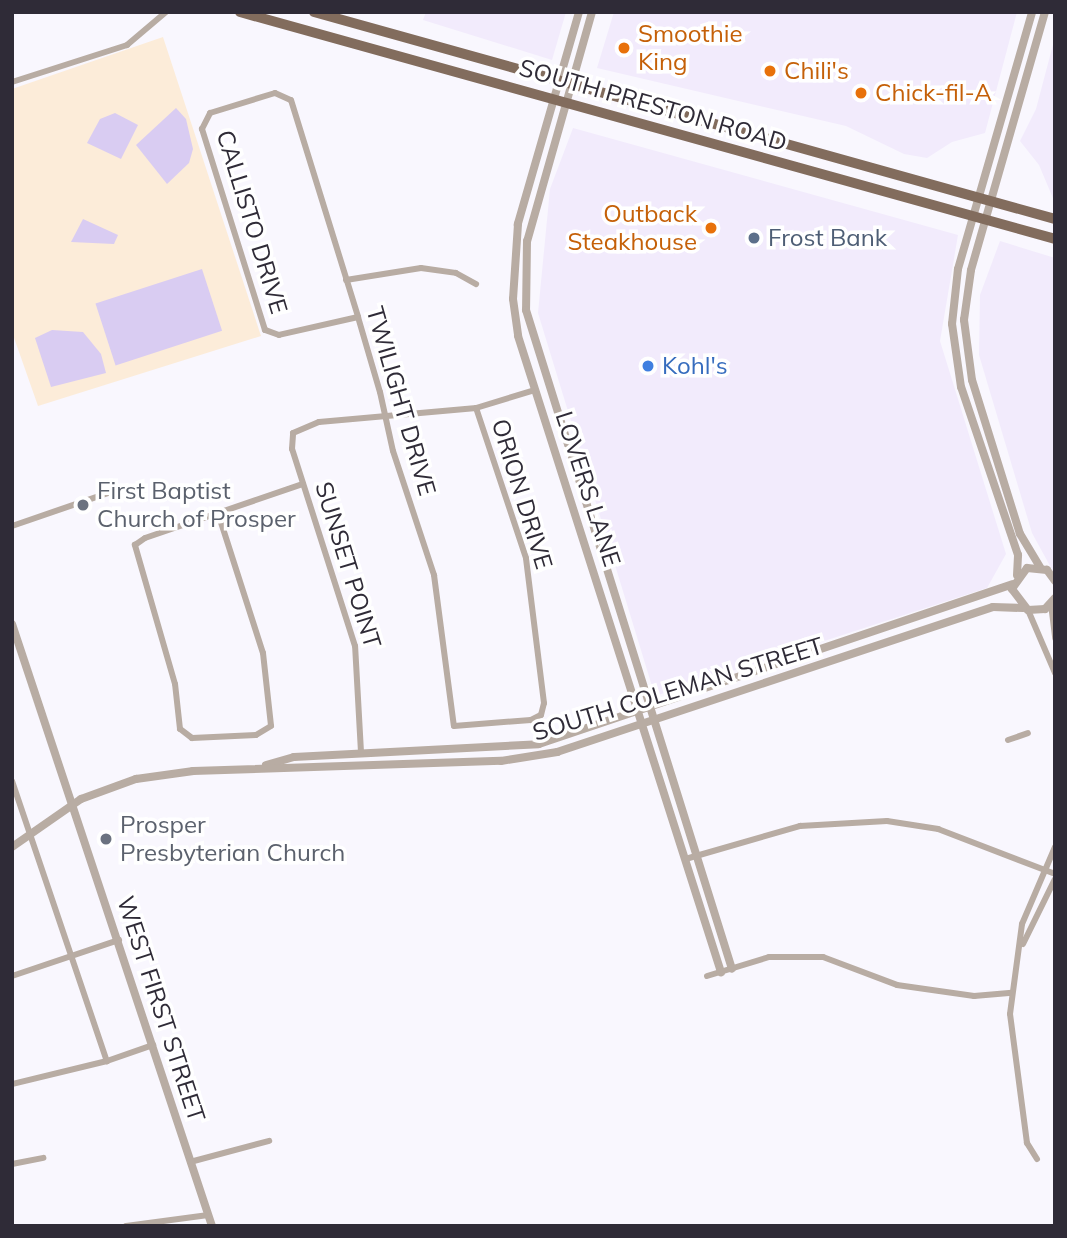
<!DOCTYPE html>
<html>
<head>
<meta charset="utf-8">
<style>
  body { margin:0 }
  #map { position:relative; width:1067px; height:1238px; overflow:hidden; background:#f9f7fe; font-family:Mulish,sans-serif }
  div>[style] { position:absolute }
  .commercial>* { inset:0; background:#f2ebfc }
  .education>* { inset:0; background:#fcecd9 }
  .green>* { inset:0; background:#d9ccf2; transform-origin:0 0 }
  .minor>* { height:6px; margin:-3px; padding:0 3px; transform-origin:3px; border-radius:3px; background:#b8aca3 }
  .tertiary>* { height:8px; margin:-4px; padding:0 4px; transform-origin:4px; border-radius:4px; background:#b8aca3 }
  .primary>* { height:10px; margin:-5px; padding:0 5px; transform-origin:5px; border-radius:5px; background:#826c5d }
  .dots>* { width:19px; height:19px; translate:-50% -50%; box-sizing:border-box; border:4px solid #fff; border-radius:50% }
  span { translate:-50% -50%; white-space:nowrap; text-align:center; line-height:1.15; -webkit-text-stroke:7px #fff; paint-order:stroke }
  .food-label { font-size:24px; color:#c56008 }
  .left { translate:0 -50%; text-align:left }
  .right { translate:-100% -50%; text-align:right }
  .street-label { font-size:24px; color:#2f2b37 }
  .service-label { font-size:24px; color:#4e5e75 }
  .shop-label { font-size:24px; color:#366cbe }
  .worship-label { font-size:24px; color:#5b616d }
  .frame { position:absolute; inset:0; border:14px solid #2f2b37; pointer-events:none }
</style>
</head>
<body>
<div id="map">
  <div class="commercial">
    <i style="clip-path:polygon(426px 12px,566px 12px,552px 60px,423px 20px)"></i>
    <i style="clip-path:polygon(614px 12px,1017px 12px,985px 133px,952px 142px,927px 158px,904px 154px,846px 126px,597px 68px)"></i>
    <i style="clip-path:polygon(1055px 37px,1055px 203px,1039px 165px,1020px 141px,1036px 109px)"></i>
    <i style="clip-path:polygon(573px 128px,958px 235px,940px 341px,1006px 554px,987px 588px,655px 696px,538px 313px,550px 189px)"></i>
    <i style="clip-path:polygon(1000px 241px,1055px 258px,1055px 575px,1032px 533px,979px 355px,980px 295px)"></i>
  </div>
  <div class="education">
    <i style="clip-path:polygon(163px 37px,261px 336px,38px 406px,12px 332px,12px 89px)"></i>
  </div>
  <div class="green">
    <i style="clip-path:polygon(176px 108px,186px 119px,193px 149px,189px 163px,167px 184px,136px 145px)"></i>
    <i style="clip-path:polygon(115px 113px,138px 125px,121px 159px,87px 143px,100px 119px)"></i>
    <i style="clip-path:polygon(83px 219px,118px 235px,114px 244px,71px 242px)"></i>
    <i style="left:202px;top:269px;width:65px;height:112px;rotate:72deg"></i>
    <i style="clip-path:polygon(52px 330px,83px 332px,101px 354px,106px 373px,51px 387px,35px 338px)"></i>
  </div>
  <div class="minor">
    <i style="left:12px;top:82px;width:121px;rotate:-17.8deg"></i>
    <i style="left:127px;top:45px;width:51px;rotate:-40.2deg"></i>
    <i style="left:346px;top:280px;width:76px;rotate:-9.1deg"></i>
    <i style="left:421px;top:268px;width:35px;rotate:8deg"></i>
    <i style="left:456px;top:273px;width:23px;rotate:29deg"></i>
    <i style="left:358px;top:317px;width:81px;rotate:167.2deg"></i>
    <i style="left:279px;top:335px;width:15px;rotate:-160deg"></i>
    <i style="left:265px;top:330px;width:211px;rotate:-107.4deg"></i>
    <i style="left:202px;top:129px;width:18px;rotate:-63deg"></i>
    <i style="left:210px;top:113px;width:68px;rotate:-17.1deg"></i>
    <i style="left:275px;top:93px;width:17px;rotate:24deg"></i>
    <i style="left:291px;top:100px;width:227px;rotate:72.8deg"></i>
    <i style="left:358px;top:317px;width:78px;rotate:73.7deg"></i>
    <i style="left:380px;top:392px;width:60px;rotate:77.6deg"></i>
    <i style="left:393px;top:451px;width:131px;rotate:71.7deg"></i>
    <i style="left:434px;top:575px;width:152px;rotate:82.5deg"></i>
    <i style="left:454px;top:726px;width:77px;rotate:-4.5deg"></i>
    <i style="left:531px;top:720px;width:11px;rotate:-27deg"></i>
    <i style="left:541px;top:715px;width:12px;rotate:-76deg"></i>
    <i style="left:544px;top:703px;width:146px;rotate:-97.1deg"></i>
    <i style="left:526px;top:558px;width:158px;rotate:-108.4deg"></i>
    <i style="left:218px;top:513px;width:147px;rotate:72.2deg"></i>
    <i style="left:263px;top:653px;width:73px;rotate:83.7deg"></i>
    <i style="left:271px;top:726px;width:17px;rotate:149deg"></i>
    <i style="left:256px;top:735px;width:64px;rotate:177.3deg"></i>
    <i style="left:192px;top:738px;width:15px;rotate:-143deg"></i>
    <i style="left:180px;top:729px;width:45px;rotate:-96.3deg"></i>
    <i style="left:175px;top:684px;width:145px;rotate:-106.1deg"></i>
    <i style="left:135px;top:545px;width:12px;rotate:-35deg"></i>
    <i style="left:145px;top:538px;width:167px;rotate:-18.9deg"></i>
    <i style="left:12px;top:526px;width:105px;rotate:-19deg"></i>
    <i style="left:1051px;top:604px;width:35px;rotate:83deg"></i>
    <i style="left:1028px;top:610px;width:69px;rotate:66.8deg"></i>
    <i style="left:1008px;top:740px;width:21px;rotate:-19deg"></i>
    <i style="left:361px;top:752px;width:106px;rotate:-93.2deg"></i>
    <i style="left:355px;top:646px;width:207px;rotate:-107.7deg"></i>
    <i style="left:292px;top:449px;width:16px;rotate:-86deg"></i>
    <i style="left:293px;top:433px;width:28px;rotate:-23deg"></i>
    <i style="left:319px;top:422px;width:158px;rotate:-5.1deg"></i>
    <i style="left:476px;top:408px;width:62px;rotate:-17deg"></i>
    <i style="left:12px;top:781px;width:296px;rotate:71.3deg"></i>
    <i style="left:107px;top:1061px;width:98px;rotate:166.4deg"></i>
    <i style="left:689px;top:858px;width:116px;rotate:-16.1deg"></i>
    <i style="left:800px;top:826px;width:87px;rotate:-3.3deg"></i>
    <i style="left:887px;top:821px;width:52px;rotate:8.9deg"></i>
    <i style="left:938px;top:829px;width:125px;rotate:21deg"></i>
    <i style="left:1023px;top:944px;width:72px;rotate:-63.8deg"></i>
    <i style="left:12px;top:976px;width:113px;rotate:-18.6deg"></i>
    <i style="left:707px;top:976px;width:65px;rotate:-17deg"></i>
    <i style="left:769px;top:957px;width:54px"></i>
    <i style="left:823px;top:957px;width:79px;rotate:20.7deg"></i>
    <i style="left:897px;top:985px;width:78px;rotate:8.1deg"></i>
    <i style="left:974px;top:996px;width:38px;rotate:-5deg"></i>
    <i style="left:107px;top:1061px;width:49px;rotate:-19.2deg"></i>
    <i style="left:1037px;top:1159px;width:19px;rotate:-122deg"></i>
    <i style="left:1027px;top:1143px;width:130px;rotate:-97.5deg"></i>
    <i style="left:1010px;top:1014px;width:91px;rotate:-82.4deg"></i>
    <i style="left:1022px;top:924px;width:84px;rotate:-66.8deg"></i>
    <i style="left:190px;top:1162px;width:82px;rotate:-14.9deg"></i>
    <i style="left:12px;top:1164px;width:32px;rotate:-11deg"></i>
    <i style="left:126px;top:1226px;width:83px;rotate:-7.6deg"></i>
  </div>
  <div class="tertiary">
    <i style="left:579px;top:12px;width:221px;rotate:106.1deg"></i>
    <i style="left:518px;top:224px;width:75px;rotate:93.8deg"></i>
    <i style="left:513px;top:299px;width:37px;rotate:82deg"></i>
    <i style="left:518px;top:336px;width:668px;rotate:72.3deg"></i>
    <i style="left:592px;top:12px;width:238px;rotate:105.8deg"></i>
    <i style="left:527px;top:241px;width:69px;rotate:90.8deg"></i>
    <i style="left:526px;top:310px;width:690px;rotate:72.64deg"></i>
    <i style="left:1040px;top:567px;width:39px;rotate:-121deg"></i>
    <i style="left:1020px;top:534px;width:161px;rotate:-107.3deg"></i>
    <i style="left:972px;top:380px;width:61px;rotate:-97.6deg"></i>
    <i style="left:964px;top:320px;width:50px;rotate:-82deg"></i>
    <i style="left:971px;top:270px;width:268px;rotate:-74deg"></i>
    <i style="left:1017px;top:575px;width:20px;rotate:-87deg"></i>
    <i style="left:1018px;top:555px;width:177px;rotate:-108.7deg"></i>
    <i style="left:961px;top:387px;width:64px;rotate:-98.1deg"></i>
    <i style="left:952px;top:324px;width:55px;rotate:-83.8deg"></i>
    <i style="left:958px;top:269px;width:267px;rotate:-73.9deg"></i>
    <i style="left:1055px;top:581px;width:14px;rotate:-126deg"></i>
    <i style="left:1047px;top:570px;width:20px;rotate:-174deg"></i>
    <i style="left:1027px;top:568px;width:26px;rotate:126deg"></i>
    <i style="left:1012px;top:589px;width:26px;rotate:53deg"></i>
    <i style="left:1028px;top:610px;width:17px;rotate:-3deg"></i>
    <i style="left:1045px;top:609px;width:15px;rotate:-48deg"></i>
    <i style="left:12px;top:624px;width:634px;rotate:71.62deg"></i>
    <i style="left:266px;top:765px;width:29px;rotate:-16deg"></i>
    <i style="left:294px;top:757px;width:245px;rotate:-3deg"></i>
    <i style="left:539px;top:744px;width:500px;rotate:-18.65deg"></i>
    <i style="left:12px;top:847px;width:84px;rotate:-34.8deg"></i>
    <i style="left:81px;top:799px;width:59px;rotate:-20deg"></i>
    <i style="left:136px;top:779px;width:58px;rotate:-8deg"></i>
    <i style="left:193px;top:771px;width:308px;rotate:-1.9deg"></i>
    <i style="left:501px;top:761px;width:57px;rotate:-9.1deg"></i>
    <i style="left:557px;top:752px;width:459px;rotate:-18.4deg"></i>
    <i style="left:993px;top:607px;width:30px;rotate:2deg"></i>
  </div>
  <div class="primary">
    <i style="left:240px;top:12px;width:846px;rotate:15.56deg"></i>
    <i style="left:314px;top:12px;width:769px;rotate:15.61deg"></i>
  </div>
  <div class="dots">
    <i style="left:624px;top:48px;background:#e8710a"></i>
    <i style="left:770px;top:71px;background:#e8710a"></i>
    <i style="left:861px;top:93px;background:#e8710a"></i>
    <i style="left:711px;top:228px;background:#e8710a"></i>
    <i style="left:754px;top:238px;background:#5c6f8a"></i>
    <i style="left:648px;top:366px;background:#3f7fe0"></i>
    <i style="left:83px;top:505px;background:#6b7280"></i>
    <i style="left:106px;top:839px;background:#6b7280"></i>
  </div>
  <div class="food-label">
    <span class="left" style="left:638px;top:48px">Smoothie<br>King</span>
    <span class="left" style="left:784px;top:71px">Chili's</span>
    <span class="left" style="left:875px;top:93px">Chick-fil-A</span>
    <span class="right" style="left:697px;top:228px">Outback<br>Steakhouse</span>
  </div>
  <div class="street-label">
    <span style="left:653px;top:105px;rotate:16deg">SOUTH PRESTON ROAD</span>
    <span style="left:252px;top:222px;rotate:73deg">CALLISTO DRIVE</span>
    <span style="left:401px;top:401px;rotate:74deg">TWILIGHT DRIVE</span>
    <span style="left:588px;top:489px;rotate:72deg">LOVERS LANE</span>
    <span style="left:522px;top:494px;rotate:73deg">ORION DRIVE</span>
    <span style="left:348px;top:565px;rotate:73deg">SUNSET POINT</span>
    <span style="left:678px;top:689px;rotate:-17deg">SOUTH COLEMAN STREET</span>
    <span style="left:161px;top:1009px;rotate:72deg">WEST FIRST STREET</span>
  </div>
  <div class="service-label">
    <span class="left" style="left:768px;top:238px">Frost Bank</span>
  </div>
  <div class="shop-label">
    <span class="left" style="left:662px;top:366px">Kohl's</span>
  </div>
  <div class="worship-label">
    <span class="left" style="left:97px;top:505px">First Baptist<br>Church of Prosper</span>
    <span class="left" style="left:120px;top:839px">Prosper<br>Presbyterian Church</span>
  </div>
  <div class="frame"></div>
</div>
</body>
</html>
